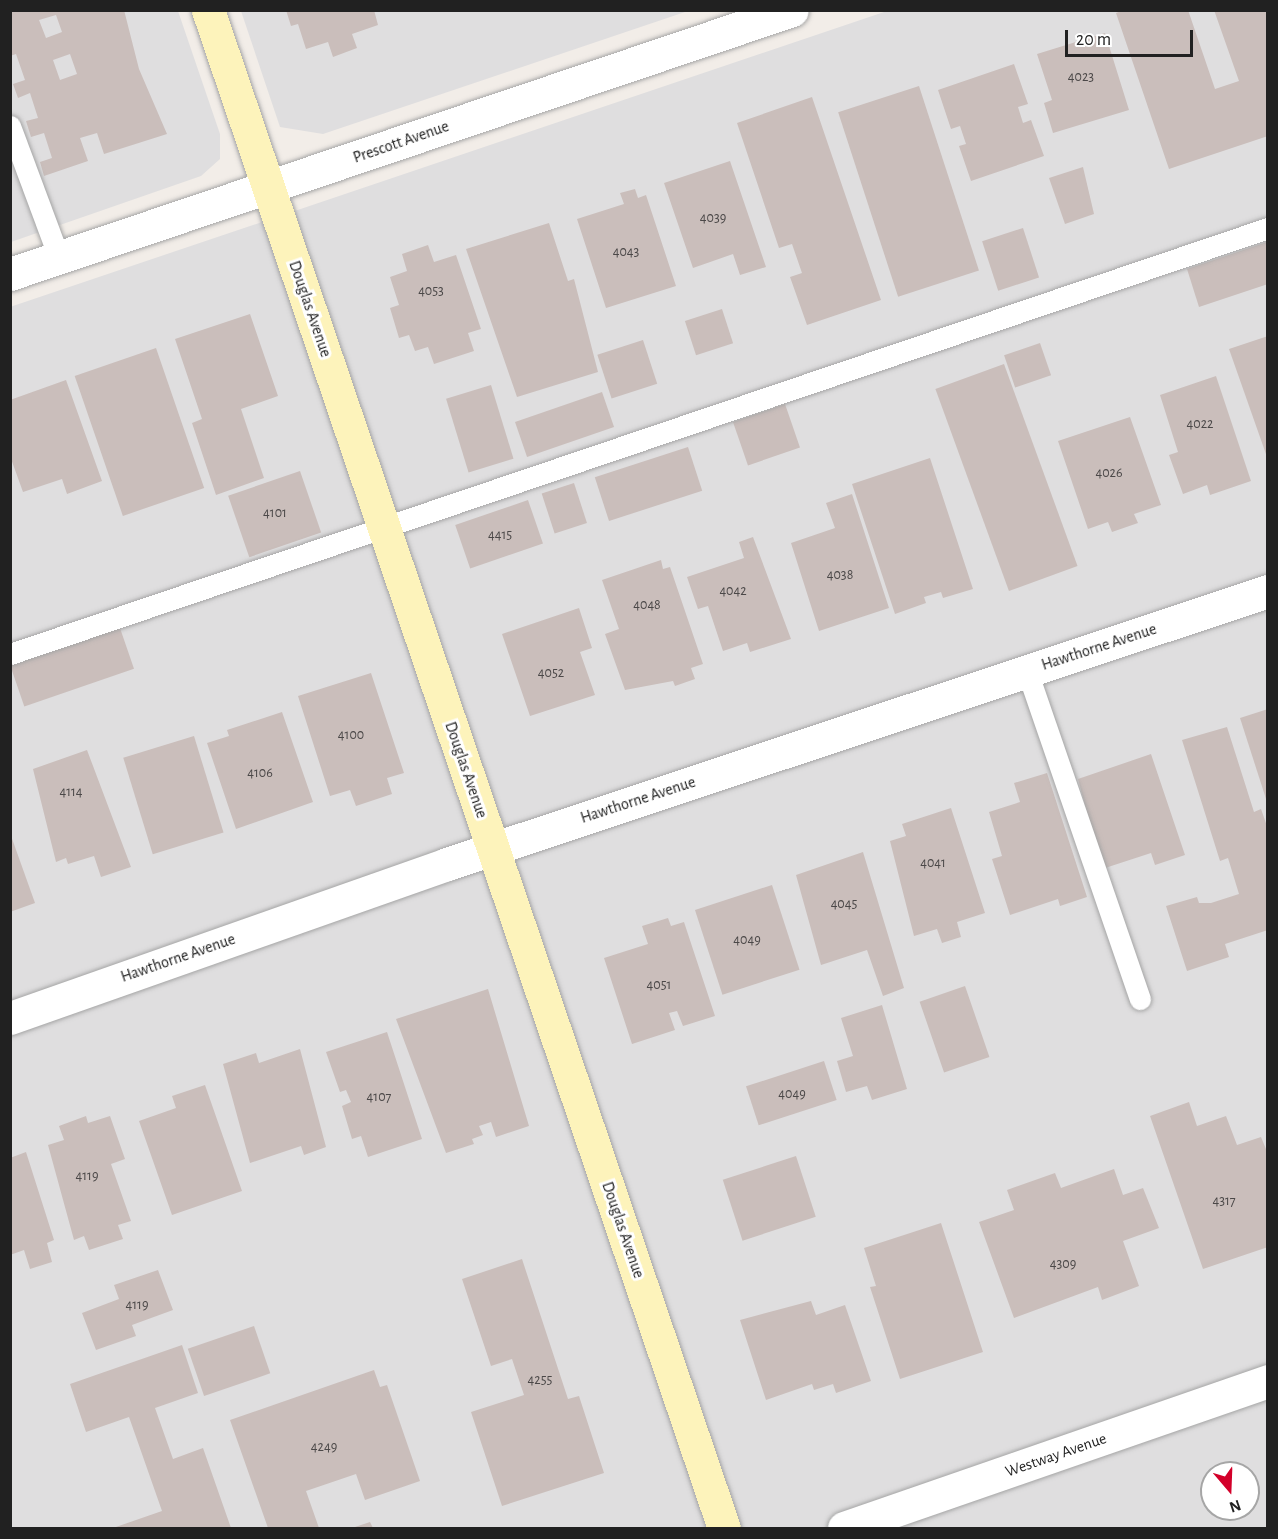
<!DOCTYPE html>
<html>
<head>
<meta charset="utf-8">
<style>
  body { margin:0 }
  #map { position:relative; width:1278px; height:1539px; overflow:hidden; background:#f2ede8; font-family:"Alegreya Sans",sans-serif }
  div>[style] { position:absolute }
  .residential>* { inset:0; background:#dfdedf }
  .building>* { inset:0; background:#cabebb; transform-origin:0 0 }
  .roads { filter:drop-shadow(0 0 2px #a5a5a5) drop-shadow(0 0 2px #a5a5a5) }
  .lane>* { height:21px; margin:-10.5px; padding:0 10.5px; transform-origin:10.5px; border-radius:10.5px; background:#fff }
  .street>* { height:33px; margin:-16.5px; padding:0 16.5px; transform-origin:16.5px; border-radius:16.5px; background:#fff }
  .secondary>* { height:33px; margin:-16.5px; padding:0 16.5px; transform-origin:16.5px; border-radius:16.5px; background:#fdf3bb }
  span { translate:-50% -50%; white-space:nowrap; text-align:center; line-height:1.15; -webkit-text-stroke:6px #fff; paint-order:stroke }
  .number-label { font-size:14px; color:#4b4848 }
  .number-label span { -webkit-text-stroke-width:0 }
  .street-label { font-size:16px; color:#212121 }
  .frame { position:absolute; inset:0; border:12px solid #212121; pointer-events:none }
  .north { position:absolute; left:1200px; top:1461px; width:60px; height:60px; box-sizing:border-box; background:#fff; border:2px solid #a6a6a6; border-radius:50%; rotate:161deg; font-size:16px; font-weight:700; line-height:24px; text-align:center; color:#212121 }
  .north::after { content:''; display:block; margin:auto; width:21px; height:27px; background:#d3002a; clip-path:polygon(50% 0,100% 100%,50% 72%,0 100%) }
  .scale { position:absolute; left:1065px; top:30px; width:128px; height:27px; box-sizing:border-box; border:3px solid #212121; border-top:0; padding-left:8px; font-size:18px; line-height:21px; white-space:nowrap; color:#212121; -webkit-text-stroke:4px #fff; paint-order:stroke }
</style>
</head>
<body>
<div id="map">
  <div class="residential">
    <i style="clip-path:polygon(10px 11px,178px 11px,220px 134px,220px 159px,201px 176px,11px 242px)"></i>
    <i style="clip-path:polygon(241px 11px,688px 11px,323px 134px,280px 127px)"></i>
    <i style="clip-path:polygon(evenodd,887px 11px,1267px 11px,1267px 1528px,11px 1528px,10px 307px,887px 11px,1212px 1473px,1248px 1473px,1248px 1509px,1212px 1509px,1212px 1473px)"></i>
  </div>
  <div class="building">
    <i style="clip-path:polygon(evenodd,10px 10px,124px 10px,139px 69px,167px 134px,104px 154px,97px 133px,80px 138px,88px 161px,44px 176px,40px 162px,52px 158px,44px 133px,31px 137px,26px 121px,38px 118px,30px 93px,18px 98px,13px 84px,25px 80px,16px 54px,10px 56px,10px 10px,56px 15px,62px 32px,46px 38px,39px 20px,56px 15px,10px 10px,70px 54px,77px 74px,60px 80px,53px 60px,70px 54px)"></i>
    <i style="clip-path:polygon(286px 10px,374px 10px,378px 25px,352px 34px,357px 48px,333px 57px,328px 42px,306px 49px,298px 24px,291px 26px)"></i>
    <i style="clip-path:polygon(1124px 10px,1188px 10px,1215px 89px,1239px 81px,1214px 10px,1268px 10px,1268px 136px,1169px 169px,1116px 13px)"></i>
    <i style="clip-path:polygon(1105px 33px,1129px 110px,1053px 133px,1044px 103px,1052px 100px,1037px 54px)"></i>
    <i style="clip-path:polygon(1014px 64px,1028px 104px,1018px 107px,1023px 123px,1031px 120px,1044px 156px,971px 181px,959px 146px,966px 144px,960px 126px,951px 129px,938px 90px)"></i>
    <i style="left:919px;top:86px;width:194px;height:85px;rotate:72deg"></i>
    <i style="clip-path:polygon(812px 97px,881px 300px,807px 325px,790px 277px,802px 273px,792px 244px,779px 248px,737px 123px)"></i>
    <i style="clip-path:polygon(730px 161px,766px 267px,740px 275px,733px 254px,693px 268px,664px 183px)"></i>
    <i style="clip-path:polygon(1083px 167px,1094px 214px,1065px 224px,1049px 178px)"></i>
    <i style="clip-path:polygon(635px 189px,638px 198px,646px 195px,676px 286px,606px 308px,577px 219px,624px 204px,620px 193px)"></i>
    <i style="clip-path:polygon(549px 223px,568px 281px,574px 279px,598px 372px,517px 397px,466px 249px)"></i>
    <i style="left:1023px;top:228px;width:52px;height:43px;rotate:72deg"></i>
    <i style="clip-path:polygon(1267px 242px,1268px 284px,1199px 307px,1187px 269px)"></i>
    <i style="clip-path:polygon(428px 245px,434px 262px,456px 255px,481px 329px,468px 333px,474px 351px,434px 364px,428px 347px,415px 351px,409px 335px,399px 338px,390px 308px,399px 305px,390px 277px,407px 271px,402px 254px)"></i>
    <i style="left:722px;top:309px;width:36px;height:39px;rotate:72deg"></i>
    <i style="clip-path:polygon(250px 314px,278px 396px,241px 409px,264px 478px,216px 495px,192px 423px,202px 419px,175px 339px)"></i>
    <i style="clip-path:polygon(1268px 336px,1268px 457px,1267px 457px,1229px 349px)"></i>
    <i style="left:643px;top:340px;width:46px;height:48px;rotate:72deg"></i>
    <i style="left:1040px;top:343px;width:34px;height:38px;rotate:71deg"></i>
    <i style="left:156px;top:348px;width:148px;height:86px;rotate:71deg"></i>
    <i style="left:1004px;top:364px;width:215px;height:73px;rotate:70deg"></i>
    <i style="clip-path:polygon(1216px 376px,1251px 481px,1210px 495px,1207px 485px,1183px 494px,1169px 455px,1178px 452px,1160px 395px)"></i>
    <i style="clip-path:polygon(66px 380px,102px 481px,67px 494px,62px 479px,23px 492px,10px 456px,10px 400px)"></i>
    <i style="left:491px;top:385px;width:77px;height:47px;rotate:73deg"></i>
    <i style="left:602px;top:392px;width:37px;height:92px;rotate:71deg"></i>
    <i style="left:785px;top:404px;width:46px;height:55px;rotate:71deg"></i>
    <i style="clip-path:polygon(1130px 417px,1161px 505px,1134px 514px,1138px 523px,1112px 532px,1108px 522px,1088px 529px,1058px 441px)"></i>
    <i style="left:688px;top:447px;width:46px;height:98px;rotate:72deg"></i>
    <i style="clip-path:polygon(930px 458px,973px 589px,943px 598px,941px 592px,924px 597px,926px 603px,895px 614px,852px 484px)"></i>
    <i style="left:300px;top:471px;width:65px;height:76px;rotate:71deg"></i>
    <i style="left:574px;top:483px;width:42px;height:34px;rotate:72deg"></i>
    <i style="clip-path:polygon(852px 494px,889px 608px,819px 631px,791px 543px,835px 528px,826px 503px)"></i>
    <i style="left:528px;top:500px;width:46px;height:77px;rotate:71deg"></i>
    <i style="clip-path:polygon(753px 537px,791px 639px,750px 652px,747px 643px,723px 651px,708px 606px,698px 609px,687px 577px,744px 558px,739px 542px)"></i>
    <i style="clip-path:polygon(661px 560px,663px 569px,670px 567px,703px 664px,691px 668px,695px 679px,675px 686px,673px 681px,625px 690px,605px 634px,619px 629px,602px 580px)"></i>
    <i style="clip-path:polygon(579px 608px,592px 648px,580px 652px,595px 695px,530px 716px,502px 634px)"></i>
    <i style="left:120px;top:628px;width:43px;height:116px;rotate:71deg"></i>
    <i style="clip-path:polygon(371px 673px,404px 773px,387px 778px,392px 794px,356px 806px,350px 790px,330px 796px,298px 696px)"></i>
    <i style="clip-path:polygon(1268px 709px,1268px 802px,1267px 802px,1240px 718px)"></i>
    <i style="clip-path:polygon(282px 712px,313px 802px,236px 829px,207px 743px,229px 736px,227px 730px)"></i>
    <i style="clip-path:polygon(1227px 727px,1254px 812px,1261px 809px,1268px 829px,1268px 930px,1225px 944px,1229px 957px,1187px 971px,1166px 906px,1197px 897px,1199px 903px,1211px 903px,1239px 894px,1228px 858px,1220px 861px,1182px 740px)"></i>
    <i style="left:194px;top:736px;width:101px;height:74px;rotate:73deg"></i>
    <i style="clip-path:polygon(87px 750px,131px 867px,101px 877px,94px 856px,68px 864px,66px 858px,56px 862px,33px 769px)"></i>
    <i style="clip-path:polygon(1151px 754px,1185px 855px,1155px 865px,1151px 853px,1102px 869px,1078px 779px)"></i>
    <i style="clip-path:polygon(1047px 773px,1087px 897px,1060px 906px,1058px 899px,1010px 915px,992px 859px,1002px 856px,989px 812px,1020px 802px,1014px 783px)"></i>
    <i style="clip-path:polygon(951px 808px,985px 913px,957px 922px,961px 937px,942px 943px,937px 929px,914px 936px,890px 841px,906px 836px,902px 824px)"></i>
    <i style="clip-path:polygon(10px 833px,35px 903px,10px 912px)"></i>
    <i style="clip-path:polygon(863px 852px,904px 988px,883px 996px,867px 950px,821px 965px,796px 875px)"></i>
    <i style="left:772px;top:885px;width:89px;height:81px;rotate:72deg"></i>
    <i style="clip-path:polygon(668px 918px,671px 926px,684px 922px,715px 1016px,683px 1026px,677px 1011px,669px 1013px,675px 1030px,632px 1044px,604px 958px,648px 944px,642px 926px)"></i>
    <i style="left:965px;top:986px;width:75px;height:48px;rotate:71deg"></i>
    <i style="clip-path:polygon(488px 989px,529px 1126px,496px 1137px,491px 1122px,479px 1126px,483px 1135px,472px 1139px,474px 1144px,446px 1153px,396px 1019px)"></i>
    <i style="clip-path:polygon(882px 1005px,907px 1089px,872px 1100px,867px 1086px,846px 1092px,837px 1061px,853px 1056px,841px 1018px)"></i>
    <i style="clip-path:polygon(387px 1032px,422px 1139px,368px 1157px,361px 1136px,352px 1139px,342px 1106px,351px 1102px,346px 1090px,340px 1092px,326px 1052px)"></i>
    <i style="clip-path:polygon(300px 1049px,326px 1147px,304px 1155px,301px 1146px,250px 1163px,223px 1064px,256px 1053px,259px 1063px)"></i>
    <i style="left:824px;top:1061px;width:41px;height:82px;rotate:72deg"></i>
    <i style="clip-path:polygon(205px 1085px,242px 1191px,172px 1215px,139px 1121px,176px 1108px,172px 1096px)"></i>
    <i style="clip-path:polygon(1189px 1102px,1197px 1126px,1226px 1116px,1237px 1145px,1261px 1137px,1268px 1154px,1268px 1247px,1203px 1269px,1150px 1116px)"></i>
    <i style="clip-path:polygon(86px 1116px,88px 1123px,110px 1116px,125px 1159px,111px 1164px,131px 1221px,118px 1225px,123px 1239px,89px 1250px,84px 1236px,74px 1240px,48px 1145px,64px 1140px,59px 1126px)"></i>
    <i style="clip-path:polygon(26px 1152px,54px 1240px,47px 1243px,52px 1262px,30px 1269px,24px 1250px,10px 1255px,10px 1158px)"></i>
    <i style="left:796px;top:1156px;width:64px;height:77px;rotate:72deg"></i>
    <i style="clip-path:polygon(1114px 1169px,1123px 1195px,1143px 1188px,1159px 1228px,1123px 1241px,1139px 1286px,1102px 1300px,1098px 1287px,1014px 1318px,979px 1222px,1014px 1210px,1007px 1190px,1055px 1173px,1061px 1188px)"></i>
    <i style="clip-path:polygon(941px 1223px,983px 1352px,900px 1379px,870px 1287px,876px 1286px,864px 1248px)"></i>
    <i style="clip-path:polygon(522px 1259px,568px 1399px,579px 1396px,604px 1473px,502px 1506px,471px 1412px,524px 1395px,512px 1359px,491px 1366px,462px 1279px)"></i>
    <i style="clip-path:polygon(158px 1270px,173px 1310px,132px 1325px,136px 1336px,96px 1350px,82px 1313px,119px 1299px,114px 1285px)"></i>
    <i style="clip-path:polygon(811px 1301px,816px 1315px,845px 1305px,871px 1381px,836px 1393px,833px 1384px,814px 1390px,812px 1384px,766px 1400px,740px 1320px)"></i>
    <i style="left:254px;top:1326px;width:50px;height:70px;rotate:71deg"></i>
    <i style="clip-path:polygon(182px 1345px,198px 1393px,155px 1408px,173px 1459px,203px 1448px,231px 1528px,113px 1528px,162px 1511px,129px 1417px,86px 1432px,70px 1384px)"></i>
    <i style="clip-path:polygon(374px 1370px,380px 1387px,387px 1385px,420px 1481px,365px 1500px,356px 1474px,306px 1491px,319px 1528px,268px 1528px,230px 1420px)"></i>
    <i style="clip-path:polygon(370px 1522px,373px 1528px,352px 1528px)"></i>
  </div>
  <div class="roads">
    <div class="lane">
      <i style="left:10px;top:126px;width:141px;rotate:69.6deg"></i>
      <i style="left:10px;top:654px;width:1328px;rotate:-18.71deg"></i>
      <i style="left:1027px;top:671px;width:347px;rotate:71deg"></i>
    </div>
    <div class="street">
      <i style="left:10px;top:274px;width:825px;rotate:-18.65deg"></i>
      <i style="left:10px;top:1018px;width:463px;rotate:-19.4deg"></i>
      <i style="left:447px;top:864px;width:865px;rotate:-18.39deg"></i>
      <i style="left:844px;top:1528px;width:449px;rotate:-19.1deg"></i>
    </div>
    <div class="secondary">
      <i style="left:208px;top:10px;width:1603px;rotate:71.23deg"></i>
    </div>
  </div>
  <div class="number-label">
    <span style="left:1081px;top:77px">4023</span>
    <span style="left:713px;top:218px">4039</span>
    <span style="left:626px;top:252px">4043</span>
    <span style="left:431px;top:291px">4053</span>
    <span style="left:1200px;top:424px">4022</span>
    <span style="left:1109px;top:473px">4026</span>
    <span style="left:275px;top:513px">4101</span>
    <span style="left:500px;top:535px">4415</span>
    <span style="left:840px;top:575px">4038</span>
    <span style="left:733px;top:591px">4042</span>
    <span style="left:647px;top:605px">4048</span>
    <span style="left:551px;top:673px">4052</span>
    <span style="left:351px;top:735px">4100</span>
    <span style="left:260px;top:773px">4106</span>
    <span style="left:71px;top:792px">4114</span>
    <span style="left:933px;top:863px">4041</span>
    <span style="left:844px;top:904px">4045</span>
    <span style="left:747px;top:940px">4049</span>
    <span style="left:659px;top:985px">4051</span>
    <span style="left:792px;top:1094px">4049</span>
    <span style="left:379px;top:1097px">4107</span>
    <span style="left:87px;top:1176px">4119</span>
    <span style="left:1224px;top:1201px">4317</span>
    <span style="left:1063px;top:1264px">4309</span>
    <span style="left:137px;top:1305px">4119</span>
    <span style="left:540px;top:1380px">4255</span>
    <span style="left:324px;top:1447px">4249</span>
  </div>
  <div class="street-label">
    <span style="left:401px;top:142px;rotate:-19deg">Prescott Avenue</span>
    <span style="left:310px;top:309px;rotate:71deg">Douglas Avenue</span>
    <span style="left:1099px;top:647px;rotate:-18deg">Hawthorne Avenue</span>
    <span style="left:466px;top:770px;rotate:71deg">Douglas Avenue</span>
    <span style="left:638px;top:800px;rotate:-18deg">Hawthorne Avenue</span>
    <span style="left:178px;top:958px;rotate:-19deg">Hawthorne Avenue</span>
    <span style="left:623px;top:1230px;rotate:71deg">Douglas Avenue</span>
    <span style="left:1056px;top:1455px;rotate:-19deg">Westway Avenue</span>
  </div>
  <div class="frame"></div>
  <div class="north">N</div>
  <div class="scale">20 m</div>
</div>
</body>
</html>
